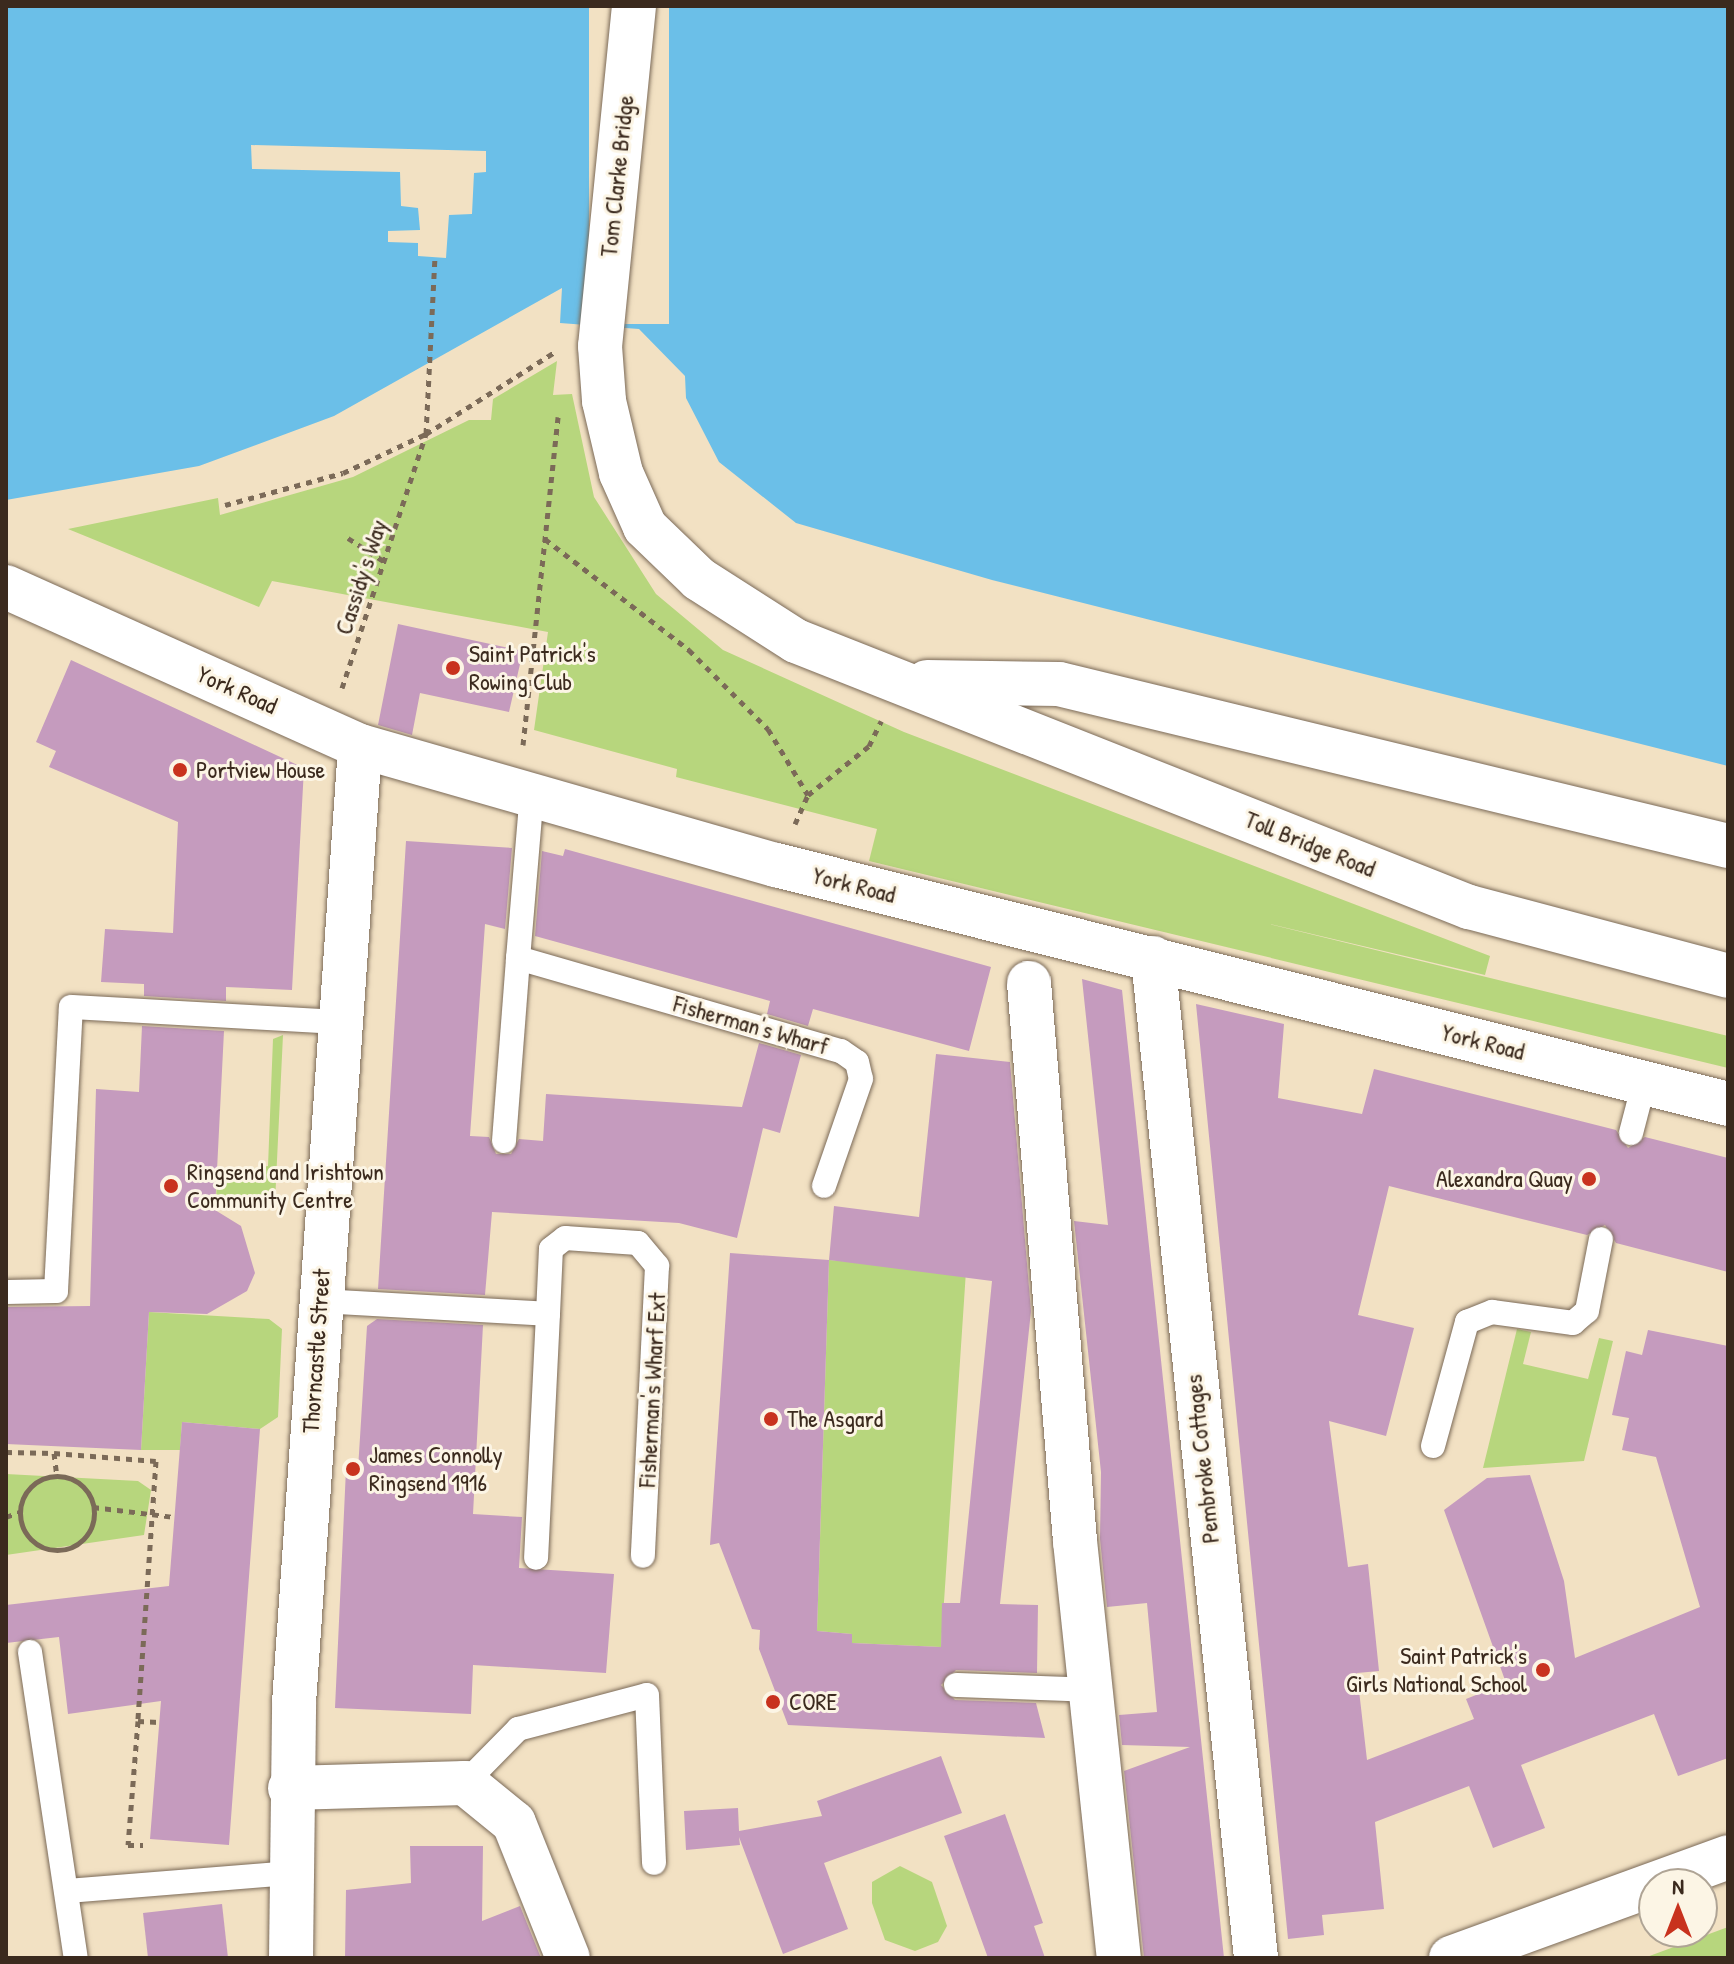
<!DOCTYPE html>
<html>
<head>
<meta charset="utf-8">
<style>
  body { margin:0 }
  #map { position:relative; width:1734px; height:1964px; overflow:hidden; background:#f2e1c3; font-family:"Patrick Hand",sans-serif }
  div>[style] { position:absolute }
  .green>* { inset:0; background:#b7d67d }
  .water>* { inset:0; background:#6bbfe8 }
  .pier>* { inset:0; background:#f2e1c3; transform-origin:0 0 }
  .building>* { inset:0; background:#c59bbe }
  .path>* { height:5px; margin-top:-2.5px; transform-origin:0; background:repeating-linear-gradient(90deg,#7b6a58 0 6px,transparent 0 12px) }
  .path>.ring { margin:-2.5px; padding:0; box-sizing:content-box; background:none; border:5px solid #7b6a58; border-radius:50% }
  .roads { filter:drop-shadow(0 0 2px #7b6a58) drop-shadow(0 0 2px #7b6a58) }
  .lane>* { height:24px; margin:-12px; padding:0 12px; transform-origin:12px; border-radius:12px; background:#fff }
  .street>* { height:44px; margin:-22px; padding:0 22px; transform-origin:22px; border-radius:22px; background:#fff }
  .secondary>* { height:44px; margin:-22px; padding:0 22px; transform-origin:22px; border-radius:22px; background:#fff }
  .dots>* { width:22px; height:22px; translate:-50% -50%; box-sizing:border-box; border:4px solid #fcf5e5; border-radius:50% }
  span { translate:-50% -50%; white-space:nowrap; text-align:center; line-height:1.15; -webkit-text-stroke:6px #fcf5e5; paint-order:stroke }
  .street-label { font-size:24px; color:#3b2a1e }
  .poi-label { font-size:24px; color:#3b2a1e }
  .left { translate:0 -50%; text-align:left }
  .right { translate:-100% -50%; text-align:right }
  .frame { position:absolute; inset:0; border:8px solid #3b2a1e; pointer-events:none }
  .north { position:absolute; left:1638px; top:1868px; width:80px; height:80px; box-sizing:border-box; background:#fcf5e5; border:2px solid #afa495; border-radius:50%; rotate:0deg; font-size:22px; font-weight:700; line-height:32px; text-align:center; color:#3b2a1e }
  .north::after { content:''; display:block; margin:auto; width:28px; height:36px; background:#c8321e; clip-path:polygon(50% 0,100% 100%,50% 72%,0 100%) }
</style>
</head>
<body>
<div id="map">
  <div class="green">
    <i style="clip-path:polygon(557px 361px,553px 395px,572px 394px,594px 497px,656px 594px,723px 650px,904px 732px,1490px 956px,1485px 975px,1249px 919px,1728px 1036px,1728px 1068px,869px 861px,877px 829px,676px 777px,677px 769px,534px 730px,548px 632px,272px 581px,259px 607px,68px 529px,218px 498px,220px 515px,353px 477px,469px 420px,491px 420px,493px 399px)"></i>
    <i style="clip-path:polygon(283px 1035px,275px 1202px,216px 1201px,217px 1174px,268px 1166px,273px 1039px)"></i>
    <i style="clip-path:polygon(829px 1260px,966px 1271px,941px 1647px,852px 1643px,852px 1634px,817px 1631px)"></i>
    <i style="clip-path:polygon(149px 1312px,269px 1319px,282px 1329px,278px 1417px,260px 1429px,182px 1422px,180px 1450px,141px 1450px)"></i>
    <i style="clip-path:polygon(1517px 1329px,1531px 1332px,1523px 1364px,1588px 1379px,1599px 1338px,1613px 1341px,1584px 1461px,1483px 1468px)"></i>
    <i style="clip-path:polygon(6px 1474px,138px 1481px,151px 1490px,144px 1535px,6px 1555px)"></i>
    <i style="clip-path:polygon(900px 1866px,932px 1882px,947px 1926px,938px 1942px,915px 1951px,885px 1940px,872px 1903px,872px 1882px)"></i>
    <i style="clip-path:polygon(1728px 1927px,1728px 1958px,1644px 1958px)"></i>
  </div>
  <div class="water">
    <i style="clip-path:polygon(6px 6px,1728px 6px,1728px 766px,992px 580px,796px 523px,719px 462px,686px 398px,685px 376px,639px 329px,560px 323px,562px 288px,334px 416px,199px 466px,6px 500px)"></i>
  </div>
  <div class="pier">
    <i style="left:589px;top:6px;width:80px;height:318px"></i>
    <i style="clip-path:polygon(251px 145px,486px 151px,486px 172px,474px 173px,472px 214px,449px 215px,446px 258px,418px 256px,418px 243px,388px 242px,388px 231px,420px 230px,418px 208px,401px 206px,400px 172px,252px 169px)"></i>
  </div>
  <div class="building">
    <i style="clip-path:polygon(398px 624px,523px 651px,509px 712px,420px 693px,412px 735px,378px 725px)"></i>
    <i style="clip-path:polygon(71px 660px,304px 768px,292px 990px,226px 987px,226px 1001px,144px 996px,144px 984px,101px 982px,105px 929px,173px 933px,178px 822px,49px 767px,56px 751px,36px 742px)"></i>
    <i style="clip-path:polygon(406px 841px,512px 848px,505px 929px,485px 924px,470px 1136px,489px 1137px,496px 1154px,511px 1154px,519px 1139px,543px 1141px,546px 1094px,742px 1107px,759px 1043px,801px 1055px,780px 1133px,763px 1128px,737px 1238px,679px 1223px,492px 1212px,485px 1295px,378px 1289px)"></i>
    <i style="clip-path:polygon(565px 849px,991px 967px,969px 1051px,813px 1009px,808px 1026px,767px 1014px,770px 1001px,535px 936px,542px 851px,563px 856px)"></i>
    <i style="clip-path:polygon(1082px 979px,1122px 990px,1224px 1958px,1144px 1958px,1124px 1771px,1190px 1747px,1122px 1745px,1119px 1715px,1157px 1712px,1147px 1603px,1107px 1607px,1100px 1539px,1101px 1472px,1074px 1221px,1108px 1225px)"></i>
    <i style="clip-path:polygon(1196px 1004px,1284px 1024px,1278px 1098px,1362px 1114px,1374px 1069px,1616px 1130px,1628px 1148px,1645px 1137px,1728px 1158px,1728px 1272px,1616px 1243px,1605px 1225px,1587px 1235px,1389px 1186px,1358px 1315px,1414px 1328px,1386px 1436px,1329px 1421px,1348px 1567px,1368px 1564px,1379px 1671px,1357px 1673px,1367px 1760px,1474px 1719px,1466px 1699px,1506px 1683px,1444px 1510px,1487px 1478px,1530px 1475px,1564px 1581px,1575px 1658px,1700px 1607px,1656px 1457px,1622px 1450px,1629px 1418px,1612px 1415px,1626px 1351px,1642px 1355px,1648px 1330px,1728px 1346px,1728px 1758px,1678px 1776px,1654px 1714px,1521px 1765px,1545px 1828px,1493px 1848px,1469px 1786px,1375px 1822px,1384px 1909px,1322px 1915px,1324px 1935px,1288px 1939px)"></i>
    <i style="clip-path:polygon(142px 1026px,224px 1031px,215px 1210px,241px 1226px,255px 1273px,247px 1291px,207px 1314px,149px 1312px,141px 1450px,6px 1444px,6px 1307px,90px 1306px,96px 1089px,139px 1092px)"></i>
    <i style="clip-path:polygon(evenodd,936px 1054px,1010px 1062px,1031px 1311px,1000px 1604px,1038px 1605px,1037px 1673px,956px 1670px,941px 1685px,955px 1700px,1036px 1703px,1045px 1738px,788px 1725px,759px 1649px,760px 1630px,752px 1629px,719px 1543px,710px 1545px,730px 1253px,829px 1260px,834px 1206px,919px 1217px,936px 1054px,829px 1260px,992px 1281px,960px 1603px,942px 1603px,941px 1647px,852px 1643px,852px 1634px,817px 1631px,829px 1260px)"></i>
    <i style="clip-path:polygon(377px 1319px,483px 1325px,473px 1514px,522px 1517px,519px 1568px,614px 1574px,606px 1673px,473px 1665px,471px 1714px,335px 1708px,346px 1469px,358px 1469px,367px 1326px)"></i>
    <i style="clip-path:polygon(182px 1422px,260px 1429px,229px 1845px,150px 1839px,161px 1701px,68px 1714px,59px 1637px,6px 1643px,6px 1605px,169px 1586px)"></i>
    <i style="clip-path:polygon(941px 1756px,962px 1813px,824px 1863px,848px 1929px,783px 1954px,739px 1837px,740px 1845px,686px 1850px,684px 1811px,738px 1808px,739px 1831px,822px 1816px,817px 1801px)"></i>
    <i style="clip-path:polygon(1005px 1814px,1043px 1923px,1034px 1926px,1045px 1958px,988px 1958px,944px 1836px)"></i>
    <i style="clip-path:polygon(410px 1846px,483px 1846px,482px 1921px,520px 1906px,541px 1958px,345px 1958px,346px 1890px,411px 1883px)"></i>
    <i style="clip-path:polygon(222px 1904px,228px 1958px,148px 1958px,143px 1913px)"></i>
  </div>
  <div class="path">
    <i style="left:225px;top:505px;width:122px;rotate:-15.2deg"></i>
    <i style="left:343px;top:473px;width:92px;rotate:-25.2deg"></i>
    <i style="left:426px;top:434px;width:151px;rotate:-32.5deg"></i>
    <i style="left:348px;top:538px;width:44px;rotate:33deg"></i>
    <i style="left:545px;top:539px;width:182px;rotate:37.6deg"></i>
    <i style="left:689px;top:650px;width:112px;rotate:45deg"></i>
    <i style="left:768px;top:729px;width:77px;rotate:58.8deg"></i>
    <i style="left:342px;top:688px;width:268px;rotate:-71.7deg"></i>
    <i style="left:426px;top:434px;width:178px;rotate:-87.1deg"></i>
    <i style="left:523px;top:745px;width:330px;rotate:-83.9deg"></i>
    <i style="left:795px;top:824px;width:32px;rotate:-66deg"></i>
    <i style="left:808px;top:795px;width:78px;rotate:-38.8deg"></i>
    <i style="left:869px;top:746px;width:28px;rotate:-64deg"></i>
    <i style="left:6px;top:1452px;width:48px;rotate:1.2deg"></i>
    <i style="left:54px;top:1453px;width:23px;rotate:83deg"></i>
    <i style="left:54px;top:1453px;width:102px;rotate:4.5deg"></i>
    <i style="left:156px;top:1461px;width:261px;rotate:94deg"></i>
    <i style="left:138px;top:1721px;width:21px;rotate:3deg"></i>
    <i class="ring" style="left:20px;top:1476px;width:69px;height:69px"></i>
    <i style="left:93px;top:1507px;width:83px;rotate:7deg"></i>
    <i style="left:6px;top:1517px;width:15px;rotate:-20deg"></i>
    <i style="left:138px;top:1721px;width:124px;rotate:94.6deg"></i>
    <i style="left:128px;top:1845px;width:15px"></i>
  </div>
  <div class="roads">
    <div class="lane">
      <i style="left:532px;top:792px;width:167px;rotate:94.8deg"></i>
      <i style="left:518px;top:958px;width:336px;rotate:16.1deg"></i>
      <i style="left:841px;top:1051px;width:19px;rotate:35deg"></i>
      <i style="left:857px;top:1062px;width:17px;rotate:77deg"></i>
      <i style="left:861px;top:1079px;width:113px;rotate:109.1deg"></i>
      <i style="left:1631px;top:1133px;width:52px;rotate:-75.4deg"></i>
      <i style="left:504px;top:1141px;width:184px;rotate:-85.6deg"></i>
      <i style="left:6px;top:1292px;width:50px;rotate:-1.1deg"></i>
      <i style="left:56px;top:1291px;width:284px;rotate:-87deg"></i>
      <i style="left:71px;top:1007px;width:269px;rotate:3.2deg"></i>
      <i style="left:319px;top:1301px;width:229px;rotate:3.2deg"></i>
      <i style="left:548px;top:1314px;width:244px;rotate:92.8deg"></i>
      <i style="left:548px;top:1314px;width:65px;rotate:-87.4deg"></i>
      <i style="left:551px;top:1249px;width:18px;rotate:-38deg"></i>
      <i style="left:565px;top:1238px;width:73px;rotate:3.9deg"></i>
      <i style="left:638px;top:1243px;width:30px;rotate:50deg"></i>
      <i style="left:657px;top:1266px;width:290px;rotate:92.8deg"></i>
      <i style="left:1433px;top:1446px;width:129px;rotate:-74.7deg"></i>
      <i style="left:1467px;top:1322px;width:27px;rotate:-22deg"></i>
      <i style="left:1492px;top:1312px;width:82px;rotate:7.7deg"></i>
      <i style="left:1573px;top:1323px;width:18px;rotate:-41deg"></i>
      <i style="left:1587px;top:1311px;width:73px;rotate:-79deg"></i>
      <i style="left:30px;top:1652px;width:309px;rotate:81.5deg"></i>
      <i style="left:956px;top:1685px;width:134px;rotate:2.1deg"></i>
      <i style="left:465px;top:1783px;width:76px;rotate:-45.5deg"></i>
      <i style="left:518px;top:1729px;width:133px;rotate:-14.8deg"></i>
      <i style="left:647px;top:1695px;width:168px;rotate:87.6deg"></i>
      <i style="left:67px;top:1891px;width:223px;rotate:-4.6deg"></i>
    </div>
    <div class="street">
      <i style="left:6px;top:587px;width:388px;rotate:24.2deg"></i>
      <i style="left:360px;top:746px;width:433px;rotate:16deg"></i>
      <i style="left:776px;top:865px;width:982px;rotate:14.09deg"></i>
      <i style="left:1153px;top:958px;width:1005px;rotate:84.12deg"></i>
      <i style="left:1029px;top:983px;width:560px;rotate:85.29deg"></i>
      <i style="left:1075px;top:1541px;width:419px;rotate:84deg"></i>
      <i style="left:290px;top:1788px;width:175px;rotate:-1.6deg"></i>
      <i style="left:465px;top:1783px;width:63px;rotate:39.2deg"></i>
      <i style="left:514px;top:1823px;width:145px;rotate:68.2deg"></i>
      <i style="left:291px;top:1958px;width:255px;rotate:-89.3deg"></i>
      <i style="left:294px;top:1703px;width:959px;rotate:-86.05deg"></i>
      <i style="left:1451px;top:1958px;width:295px;rotate:-20deg"></i>
    </div>
    <div class="secondary">
      <i style="left:634px;top:6px;width:342px;rotate:95.7deg"></i>
      <i style="left:600px;top:346px;width:55px;rotate:85.8deg"></i>
      <i style="left:604px;top:401px;width:74px;rotate:76.7deg"></i>
      <i style="left:621px;top:473px;width:59px;rotate:66deg"></i>
      <i style="left:645px;top:527px;width:75px;rotate:43.9deg"></i>
      <i style="left:699px;top:579px;width:115px;rotate:32.6deg"></i>
      <i style="left:796px;top:641px;width:724px;rotate:21.57deg"></i>
      <i style="left:1469px;top:907px;width:268px;rotate:14.9deg"></i>
      <i style="left:927px;top:682px;width:132px;rotate:0.9deg"></i>
      <i style="left:1059px;top:684px;width:688px;rotate:13.61deg"></i>
    </div>
  </div>
  <div class="dots">
    <i style="left:453px;top:668px;background:#c8321e"></i>
    <i style="left:180px;top:770px;background:#c8321e"></i>
    <i style="left:1589px;top:1179px;background:#c8321e"></i>
    <i style="left:171px;top:1186px;background:#c8321e"></i>
    <i style="left:771px;top:1419px;background:#c8321e"></i>
    <i style="left:353px;top:1469px;background:#c8321e"></i>
    <i style="left:1543px;top:1670px;background:#c8321e"></i>
    <i style="left:773px;top:1702px;background:#c8321e"></i>
  </div>
  <div class="street-label">
    <span style="left:617px;top:176px;rotate:-84deg">Tom Clarke Bridge</span>
    <span style="left:361px;top:577px;rotate:-72deg">Cassidy's Way</span>
    <span style="left:237px;top:690px;rotate:24deg">York Road</span>
    <span style="left:1310px;top:844px;rotate:22deg">Toll Bridge Road</span>
    <span style="left:854px;top:885px;rotate:14deg">York Road</span>
    <span style="left:751px;top:1025px;rotate:16deg">Fisherman's Wharf</span>
    <span style="left:1483px;top:1042px;rotate:14deg">York Road</span>
    <span style="left:316px;top:1351px;rotate:-86deg">Thorncastle Street</span>
    <span style="left:652px;top:1390px;rotate:-87deg">Fisherman's Wharf Ext</span>
    <span style="left:1202px;top:1459px;rotate:-96deg">Pembroke Cottages</span>
  </div>
  <div class="poi-label">
    <span class="left" style="left:469px;top:668px">Saint Patrick's<br>Rowing Club</span>
    <span class="left" style="left:196px;top:770px">Portview House</span>
    <span class="left" style="left:187px;top:1186px">Ringsend and Irishtown<br>Community Centre</span>
    <span class="right" style="left:1573px;top:1179px">Alexandra Quay</span>
    <span class="left" style="left:787px;top:1419px">The Asgard</span>
    <span class="left" style="left:369px;top:1469px">James Connolly<br>Ringsend 1916</span>
    <span class="right" style="left:1527px;top:1670px">Saint Patrick's<br>Girls National School</span>
    <span class="left" style="left:789px;top:1702px">CORE</span>
  </div>
  <div class="frame"></div>
  <div class="north">N</div>
</div>
</body>
</html>
